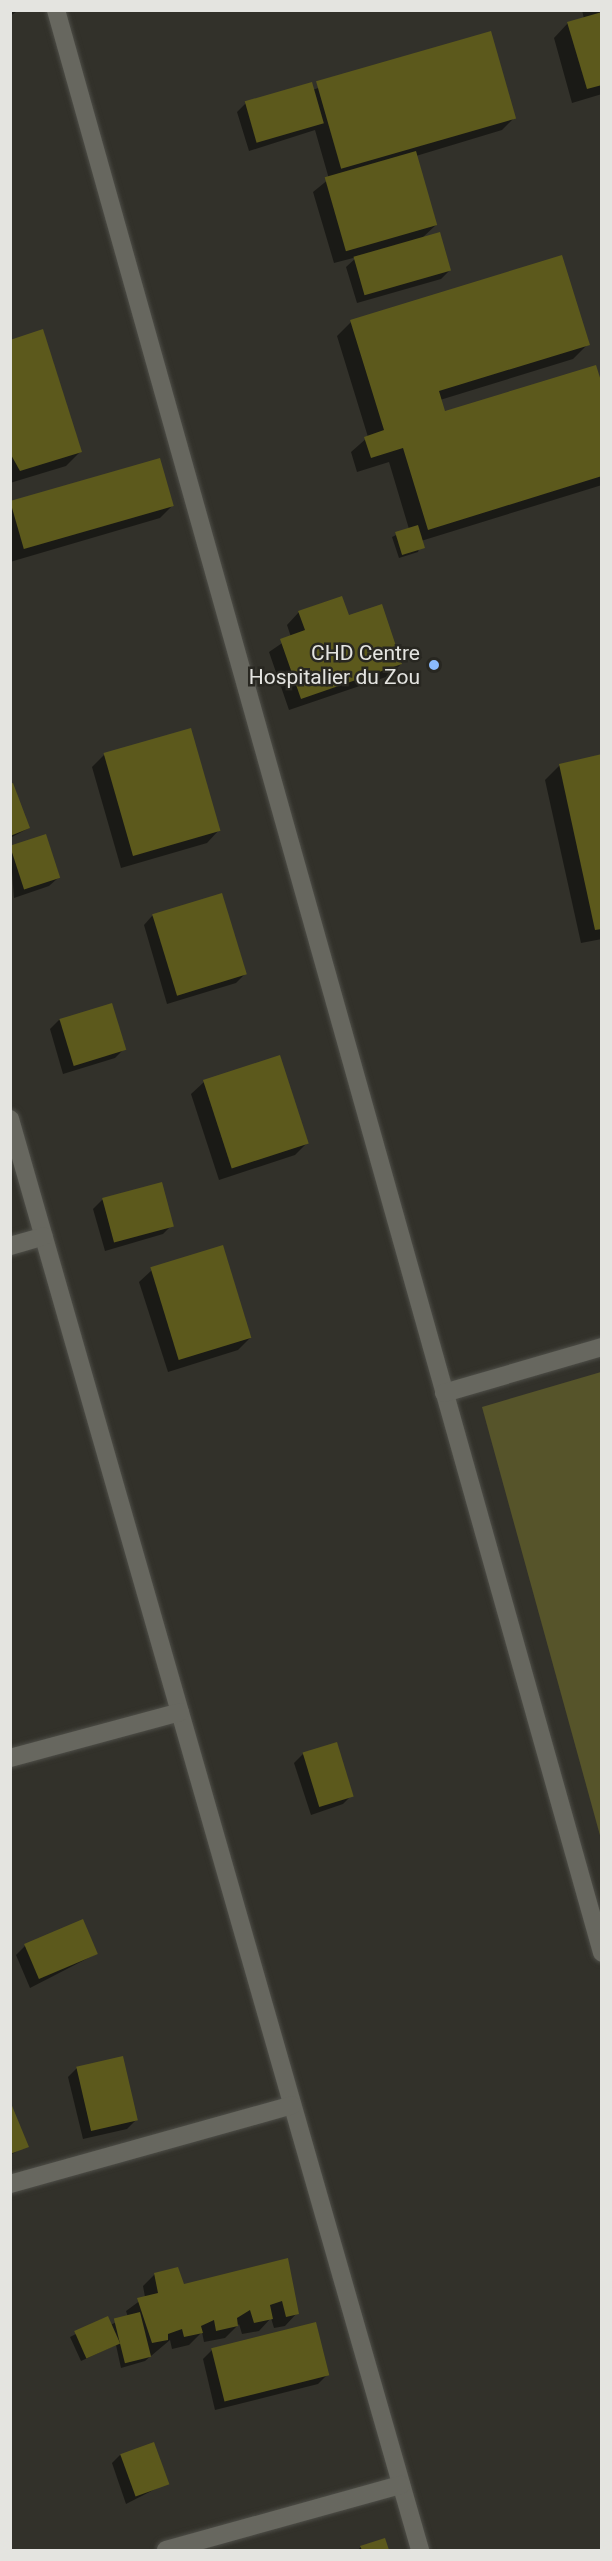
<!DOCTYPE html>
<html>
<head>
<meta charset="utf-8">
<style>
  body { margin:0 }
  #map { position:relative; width:612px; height:2561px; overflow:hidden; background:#32312a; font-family:Roboto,sans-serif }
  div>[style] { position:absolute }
  .green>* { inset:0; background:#56542a }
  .shadow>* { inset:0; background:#0007 }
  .building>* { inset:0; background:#5c591c; transform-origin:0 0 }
  .roads { filter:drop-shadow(0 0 2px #4e4e48) drop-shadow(0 0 2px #4e4e48) }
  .street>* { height:18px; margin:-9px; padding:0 9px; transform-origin:9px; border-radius:9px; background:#67675f }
  .dots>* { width:16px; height:16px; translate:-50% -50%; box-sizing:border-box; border:3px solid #282721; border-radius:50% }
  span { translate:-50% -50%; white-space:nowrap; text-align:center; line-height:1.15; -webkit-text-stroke:5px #282721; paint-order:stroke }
  .poi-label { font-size:21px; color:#e4e4e0 }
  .right { translate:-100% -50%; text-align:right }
  .frame { position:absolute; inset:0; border:12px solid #e4e4e0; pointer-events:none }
</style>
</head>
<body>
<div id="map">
  <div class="green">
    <i style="clip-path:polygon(601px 1372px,602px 1372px,601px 1839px,482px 1407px)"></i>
  </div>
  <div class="shadow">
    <i style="clip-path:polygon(10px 10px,19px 10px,10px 16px)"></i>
    <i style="clip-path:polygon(582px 10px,602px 10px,602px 94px,572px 103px,554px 38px,568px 23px,584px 19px)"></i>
    <i style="clip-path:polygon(490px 33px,514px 118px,502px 130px,416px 156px,436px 225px,422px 238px,450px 270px,441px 279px,357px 303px,346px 267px,357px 257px,334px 263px,313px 192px,329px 179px,315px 130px,249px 151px,237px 112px,246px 103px,312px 90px)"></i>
    <i style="clip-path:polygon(351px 322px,588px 344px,573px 359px,440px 400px,444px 413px,602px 389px,602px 485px,421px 541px,418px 552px,399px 558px,392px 537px,409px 529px,389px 462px,357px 472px,351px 452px,368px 437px,337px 336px)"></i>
    <i style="clip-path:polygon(10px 341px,80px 452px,66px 466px,10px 483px)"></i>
    <i style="clip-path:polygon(10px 503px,172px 506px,160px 518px,10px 562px)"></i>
    <i style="clip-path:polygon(299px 612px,348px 617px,401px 664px,389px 676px,289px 710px,269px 652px,291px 637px,287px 625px)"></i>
    <i style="clip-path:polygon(104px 755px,219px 830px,207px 843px,121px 868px,92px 767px)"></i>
    <i style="clip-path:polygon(602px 756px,602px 939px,581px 943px,545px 780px,560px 765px)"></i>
    <i style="clip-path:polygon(10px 785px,29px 828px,10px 838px)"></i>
    <i style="clip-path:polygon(10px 847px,58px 878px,49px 886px,14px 898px)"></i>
    <i style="clip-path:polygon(152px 916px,245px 974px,236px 983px,167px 1004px,144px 925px)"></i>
    <i style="clip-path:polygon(59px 1020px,124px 1049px,115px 1058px,63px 1074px,50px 1029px)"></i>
    <i style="clip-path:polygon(204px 1082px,307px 1143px,295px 1155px,219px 1180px,191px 1094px)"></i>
    <i style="clip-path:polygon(102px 1200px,172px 1225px,163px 1234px,105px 1251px,93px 1209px)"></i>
    <i style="clip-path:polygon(152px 1270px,250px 1338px,238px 1350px,168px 1372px,139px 1282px)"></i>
    <i style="clip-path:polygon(303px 1754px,352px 1795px,343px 1804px,311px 1815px,294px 1763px)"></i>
    <i style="clip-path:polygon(25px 1946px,96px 1954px,30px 1988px,16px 1955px)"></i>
    <i style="clip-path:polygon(77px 2068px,136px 2120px,127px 2129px,83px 2139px,68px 2077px)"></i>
    <i style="clip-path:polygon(10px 2105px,27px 2146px,10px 2155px)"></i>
    <i style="clip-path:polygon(287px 2260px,297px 2313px,285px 2326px,274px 2328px,271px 2318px,259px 2331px,242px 2334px,239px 2324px,225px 2338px,204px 2342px,202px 2332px,189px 2345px,172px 2349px,170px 2340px,145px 2361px,121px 2368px,116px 2345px,81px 2361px,70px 2337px,107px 2318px,110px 2325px,128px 2317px,126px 2311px,145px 2297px,143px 2286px,155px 2274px,183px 2286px)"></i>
    <i style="clip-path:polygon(212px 2350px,327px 2375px,318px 2384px,215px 2410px,203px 2359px)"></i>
    <i style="clip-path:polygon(121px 2454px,167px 2483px,126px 2504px,112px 2463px)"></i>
    <i style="clip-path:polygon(384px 2540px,387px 2550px,358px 2550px,361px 2547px)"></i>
  </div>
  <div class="building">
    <i style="clip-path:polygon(602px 12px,602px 85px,587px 89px,567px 22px)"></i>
    <i style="left:491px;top:31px;width:91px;height:182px;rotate:74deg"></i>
    <i style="left:312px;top:82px;width:43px;height:70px;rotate:74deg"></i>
    <i style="left:416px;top:151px;width:77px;height:95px;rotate:74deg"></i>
    <i style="left:440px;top:232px;width:40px;height:90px;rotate:74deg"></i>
    <i style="clip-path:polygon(562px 255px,590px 345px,439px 391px,445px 411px,596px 365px,602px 384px,602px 476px,428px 530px,403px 448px,371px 458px,364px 437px,384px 430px,350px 320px)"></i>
    <i style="clip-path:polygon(43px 329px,82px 452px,20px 471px,10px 453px,10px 340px)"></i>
    <i style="left:160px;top:458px;width:50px;height:156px;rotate:74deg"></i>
    <i style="left:418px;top:525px;width:24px;height:24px;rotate:73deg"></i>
    <i style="clip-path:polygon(342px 596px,349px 615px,382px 604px,402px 664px,301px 699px,280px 639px,305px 630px,298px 611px)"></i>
    <i style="left:191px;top:728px;width:107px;height:91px;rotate:74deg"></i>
    <i style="clip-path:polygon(602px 754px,602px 929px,595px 930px,559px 764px)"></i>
    <i style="clip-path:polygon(13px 783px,30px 828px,10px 836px,10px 784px)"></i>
    <i style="left:46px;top:834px;width:46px;height:38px;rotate:72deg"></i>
    <i style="left:222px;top:893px;width:85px;height:73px;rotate:73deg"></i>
    <i style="left:112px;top:1003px;width:49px;height:55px;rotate:73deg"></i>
    <i style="left:280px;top:1055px;width:93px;height:81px;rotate:72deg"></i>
    <i style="left:162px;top:1182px;width:46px;height:62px;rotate:75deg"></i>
    <i style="left:223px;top:1245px;width:97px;height:76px;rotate:73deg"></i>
    <i style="left:337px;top:1742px;width:57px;height:36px;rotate:73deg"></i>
    <i style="left:83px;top:1919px;width:38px;height:64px;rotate:67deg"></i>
    <i style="left:123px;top:2056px;width:66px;height:48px;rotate:77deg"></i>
    <i style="clip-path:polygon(10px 2101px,29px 2147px,10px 2154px)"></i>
    <i style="clip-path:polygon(288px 2258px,299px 2314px,286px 2317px,282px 2301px,270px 2305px,273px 2319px,254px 2323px,250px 2310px,237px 2318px,238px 2326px,216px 2331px,214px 2320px,201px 2326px,203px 2333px,184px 2337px,182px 2329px,168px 2334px,168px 2340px,152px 2343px,137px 2298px,158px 2293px,154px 2273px,178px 2267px,184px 2284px)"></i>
    <i style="left:140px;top:2312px;width:46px;height:27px;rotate:76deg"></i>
    <i style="left:108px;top:2316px;width:30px;height:37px;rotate:66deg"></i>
    <i style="left:316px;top:2322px;width:55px;height:108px;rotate:76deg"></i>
    <i style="left:154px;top:2442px;width:45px;height:36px;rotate:70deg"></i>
    <i style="clip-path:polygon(385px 2538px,389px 2550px,362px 2550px,360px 2546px)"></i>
  </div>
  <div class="roads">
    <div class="street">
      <i style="left:56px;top:10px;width:2018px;rotate:74.3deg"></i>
      <i style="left:10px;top:1119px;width:1489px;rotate:74.01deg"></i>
      <i style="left:10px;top:1246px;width:35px;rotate:-16deg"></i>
      <i style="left:444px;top:1393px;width:165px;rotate:-16.2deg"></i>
      <i style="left:10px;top:1758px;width:176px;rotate:-15.1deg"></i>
      <i style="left:10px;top:2184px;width:293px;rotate:-15.6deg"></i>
      <i style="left:166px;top:2550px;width:244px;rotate:-15.5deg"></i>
    </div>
  </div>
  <div class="dots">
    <i style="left:434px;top:665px;background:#8abafc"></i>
  </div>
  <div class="poi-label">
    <span class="right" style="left:420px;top:665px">CHD Centre<br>Hospitalier du Zou</span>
  </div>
  <div class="frame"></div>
</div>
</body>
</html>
